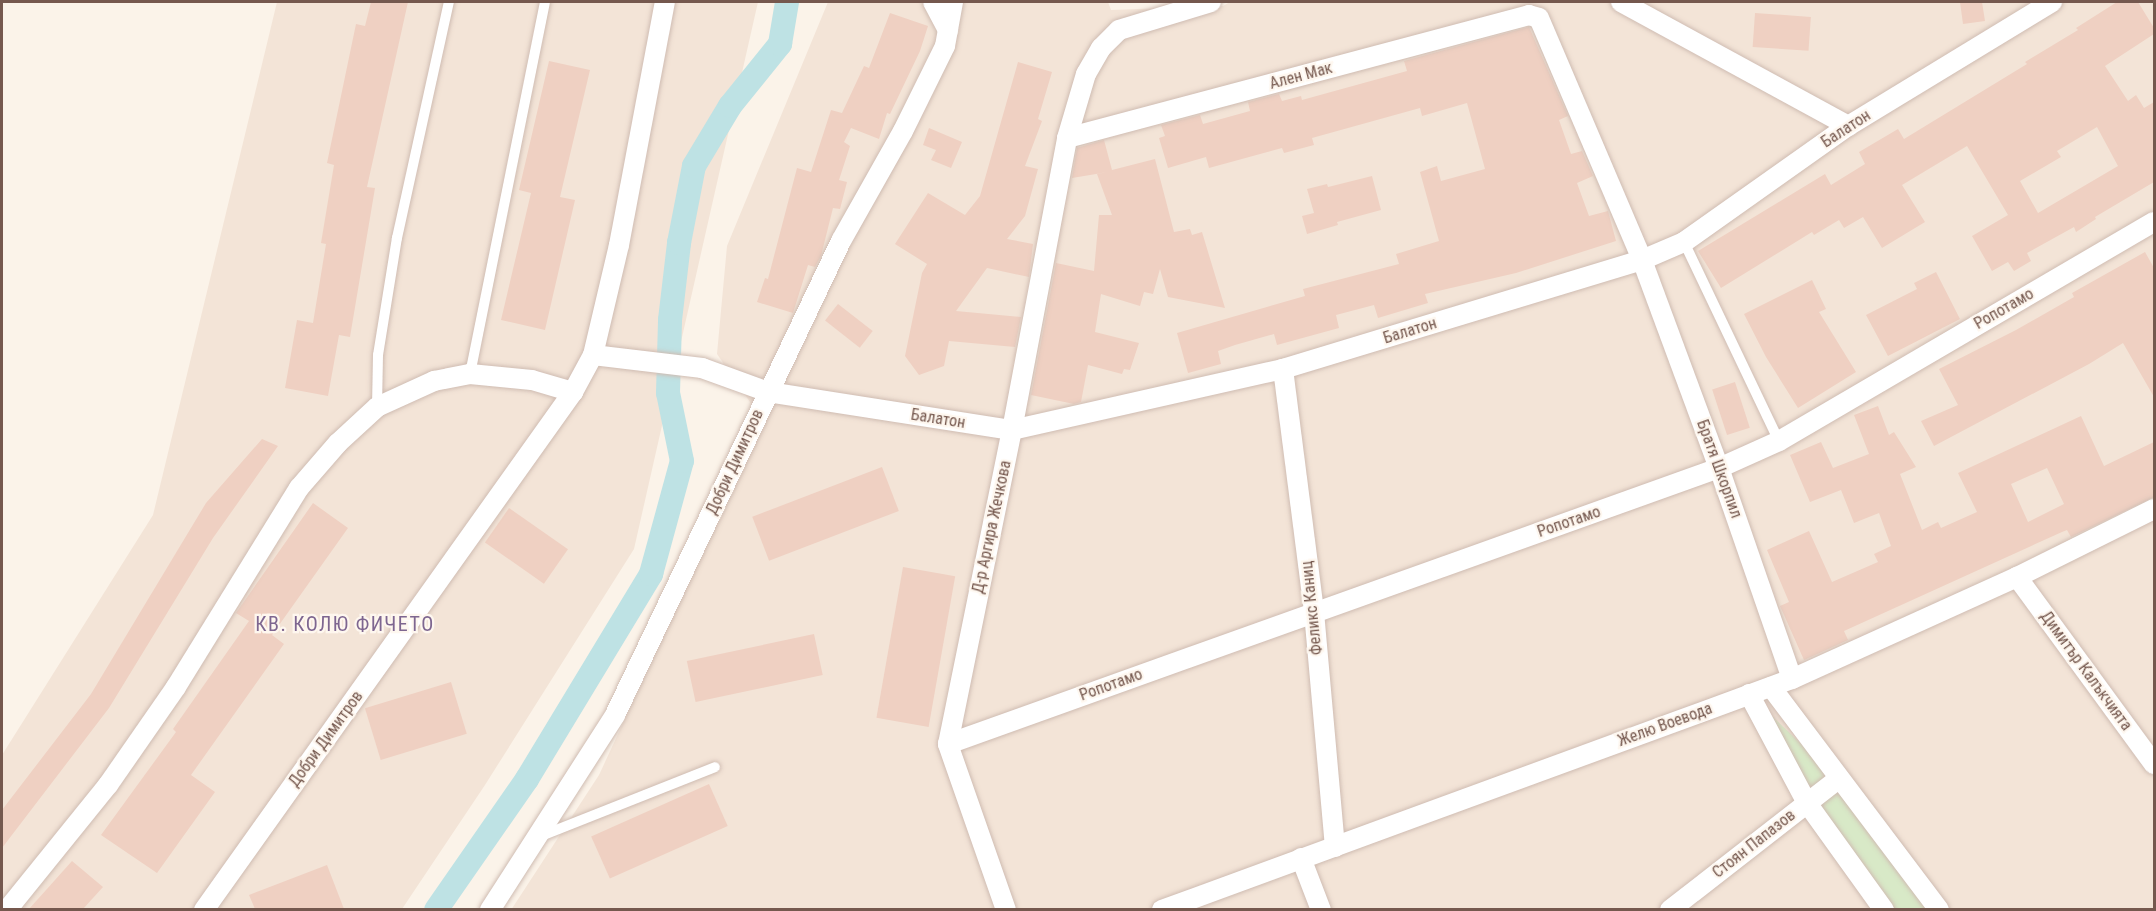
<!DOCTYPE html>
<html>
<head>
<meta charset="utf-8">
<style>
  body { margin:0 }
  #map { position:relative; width:2156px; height:911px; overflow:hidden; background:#fbf3e9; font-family:"Roboto Condensed",sans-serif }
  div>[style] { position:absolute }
  .residential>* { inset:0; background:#f3e4d7 }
  .green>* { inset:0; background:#d8e9c7 }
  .canal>* { height:24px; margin:-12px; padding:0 12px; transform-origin:12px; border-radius:12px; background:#bee2e4 }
  .building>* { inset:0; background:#efd0c2; transform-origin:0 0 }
  .roads { filter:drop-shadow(0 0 2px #cfbcb2) drop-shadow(0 0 2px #cfbcb2) }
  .service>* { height:10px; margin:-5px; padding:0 5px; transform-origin:5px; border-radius:5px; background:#fff }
  .minor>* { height:20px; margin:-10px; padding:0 10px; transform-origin:10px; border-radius:10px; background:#fff }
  span { translate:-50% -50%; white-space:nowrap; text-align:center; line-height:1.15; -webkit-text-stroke:4.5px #fef7ef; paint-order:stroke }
  .street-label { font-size:16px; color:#75584e }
  .quarter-label { font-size:20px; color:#7e6690; letter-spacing:1.5px }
  .frame { position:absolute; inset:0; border:3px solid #75584e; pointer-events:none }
</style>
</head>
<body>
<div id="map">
  <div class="residential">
    <i style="clip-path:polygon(277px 2px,758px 2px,634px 549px,485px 785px,402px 909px,2px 909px,2px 755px,153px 515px)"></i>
    <i style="clip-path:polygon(828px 2px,1108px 2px,1111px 10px,1223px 6px,1230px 2px,2154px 2px,2154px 909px,511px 910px,599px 775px,763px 421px,717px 354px,727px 246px)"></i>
  </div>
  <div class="green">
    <i style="clip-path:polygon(1749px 694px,1838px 779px,1939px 909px,1884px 909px)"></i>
  </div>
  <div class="canal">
    <i style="left:436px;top:910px;width:160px;rotate:-55.2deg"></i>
    <i style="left:527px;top:779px;width:240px;rotate:-58.8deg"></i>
    <i style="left:651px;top:574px;width:117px;rotate:-74.7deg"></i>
    <i style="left:682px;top:461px;width:69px;rotate:-101.6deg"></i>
    <i style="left:668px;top:393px;width:73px;rotate:-88.4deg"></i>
    <i style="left:670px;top:320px;width:78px;rotate:-83.3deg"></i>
    <i style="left:679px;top:243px;width:78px;rotate:-79deg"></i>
    <i style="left:694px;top:166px;width:70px;rotate:-59deg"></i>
    <i style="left:730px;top:106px;width:80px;rotate:-51.1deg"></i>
    <i style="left:780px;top:44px;width:43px;rotate:-80.5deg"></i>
  </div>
  <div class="building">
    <i style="clip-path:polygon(371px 2px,408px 2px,367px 187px,375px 188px,350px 337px,339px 335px,328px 396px,285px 388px,297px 320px,313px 323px,326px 244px,321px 243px,334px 165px,327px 163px,356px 24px,365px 26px)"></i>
    <i style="clip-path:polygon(1960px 2px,1982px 2px,1985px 21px,1963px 24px)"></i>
    <i style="clip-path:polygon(evenodd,2117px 2px,2138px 2px,2154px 28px,2154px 34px,2105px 66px,2128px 101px,2136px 95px,2144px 108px,2154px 102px,2154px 182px,2095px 217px,2096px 219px,2076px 232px,2074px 227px,2027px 253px,2031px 261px,2014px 271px,2008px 262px,1992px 271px,1972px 236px,2008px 215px,1967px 146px,1902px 185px,1925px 222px,1882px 248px,1863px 217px,1844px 228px,1839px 220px,1814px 235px,1812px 232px,1721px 288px,1698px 251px,1825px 174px,1831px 185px,1865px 164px,1859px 152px,1898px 129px,1904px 139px,2027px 64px,2025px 62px,2078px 30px,2076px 28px,2117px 2px,2097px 127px,2118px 166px,2038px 213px,2020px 181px,2061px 157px,2057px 151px,2097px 127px)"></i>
    <i style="clip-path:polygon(890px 13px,928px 26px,920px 51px,890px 114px,887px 113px,879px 139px,851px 128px,844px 142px,850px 146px,839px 180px,847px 182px,840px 209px,833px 208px,821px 256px,815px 267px,808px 265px,793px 313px,757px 302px,765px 278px,768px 279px,797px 168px,811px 172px,831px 110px,842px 113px,864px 66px,869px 68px)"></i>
    <i style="left:1755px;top:13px;width:56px;height:34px;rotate:4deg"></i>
    <i style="clip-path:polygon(1529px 27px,1568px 116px,1559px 120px,1571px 154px,1582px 151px,1593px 176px,1577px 183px,1589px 216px,1608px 211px,1616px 241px,1516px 273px,1425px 294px,1428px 303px,1378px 318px,1374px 305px,1336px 315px,1339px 328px,1277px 345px,1274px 334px,1235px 345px,1218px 351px,1221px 364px,1188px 373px,1177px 333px,1305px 296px,1303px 289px,1399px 264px,1396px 254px,1439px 241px,1420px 172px,1437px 166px,1441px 181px,1485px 169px,1467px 103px,1422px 116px,1420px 108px,1312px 138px,1314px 145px,1284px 153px,1282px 148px,1209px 168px,1206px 157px,1168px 168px,1159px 138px,1165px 136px,1161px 125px,1200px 115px,1203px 124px,1250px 111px,1248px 102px,1279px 94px,1282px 101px,1301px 96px,1302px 100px,1407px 71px,1404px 61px)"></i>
    <i style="clip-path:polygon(549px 61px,590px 70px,560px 197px,575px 200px,545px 330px,501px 320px,531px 193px,519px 190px)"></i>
    <i style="clip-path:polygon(1018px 62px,1052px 72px,1038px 119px,1042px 121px,1025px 166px,1038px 169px,1025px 216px,1007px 239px,1033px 244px,1029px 277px,987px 268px,956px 311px,1021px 317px,1015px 347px,949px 341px,944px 366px,919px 375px,905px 356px,922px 273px,927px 264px,895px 244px,928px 193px,965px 215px,980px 196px)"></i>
    <i style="clip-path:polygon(929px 128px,962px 142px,951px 168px,931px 160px,936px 150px,923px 145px)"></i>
    <i style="clip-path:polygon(1104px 140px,1112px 170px,1155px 159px,1174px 232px,1190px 229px,1192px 235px,1202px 232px,1225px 308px,1168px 297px,1160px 269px,1153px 294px,1144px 292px,1140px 306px,1101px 294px,1095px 332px,1139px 343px,1130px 370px,1124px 369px,1122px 374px,1088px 365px,1081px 402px,1074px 404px,1031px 395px,1056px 263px,1094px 271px,1099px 215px,1112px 215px,1097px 174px,1108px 172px,1072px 178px,1077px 148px)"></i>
    <i style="clip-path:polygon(1372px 176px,1381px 210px,1337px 222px,1338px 225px,1307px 234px,1302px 216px,1314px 213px,1307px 189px,1327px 184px,1328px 187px)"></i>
    <i style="clip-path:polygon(2145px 252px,2154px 268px,2154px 397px,2123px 343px,2089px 364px,1934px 446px,1921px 421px,1958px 405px,1939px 369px,2016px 330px,2074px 297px,2072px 293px)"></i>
    <i style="clip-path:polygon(1936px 272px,1960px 319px,1888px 356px,1866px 315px,1917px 289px,1914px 283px)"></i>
    <i style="clip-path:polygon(1812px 280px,1826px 309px,1819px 312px,1856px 372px,1798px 408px,1766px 357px,1744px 314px)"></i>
    <i style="left:838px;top:304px;width:44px;height:21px;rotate:38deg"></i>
    <i style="left:1735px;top:382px;width:48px;height:24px;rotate:72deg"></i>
    <i style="clip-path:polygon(evenodd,1878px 406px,1889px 435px,1894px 432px,1916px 467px,1900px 474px,1922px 530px,1938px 522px,1941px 528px,1977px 512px,1958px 473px,2081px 416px,2104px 466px,2154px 442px,2154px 497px,2071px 537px,2067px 530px,2062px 532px,1844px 631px,1848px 640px,1804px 660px,1780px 606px,1789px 602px,1767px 550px,1809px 531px,1832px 582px,1878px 562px,1874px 554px,1891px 546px,1879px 513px,1854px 523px,1841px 490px,1810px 502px,1790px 455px,1821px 442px,1833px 468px,1869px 454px,1854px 415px,1878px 406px,2047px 468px,2064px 504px,2028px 522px,2011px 484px,2047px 468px)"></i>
    <i style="clip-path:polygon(262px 439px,278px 446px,213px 538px,109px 708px,2px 848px,2px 810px,91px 694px,206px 503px)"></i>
    <i style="left:882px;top:467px;width:47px;height:139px;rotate:69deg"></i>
    <i style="clip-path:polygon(313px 503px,348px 528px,272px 635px,284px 644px,191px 775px,215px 792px,157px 873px,101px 835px,176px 732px,173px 729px,249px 621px,236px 613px)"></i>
    <i style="left:509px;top:508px;width:72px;height:42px;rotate:35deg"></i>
    <i style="left:903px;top:567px;width:53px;height:153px;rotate:10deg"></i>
    <i style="left:814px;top:634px;width:42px;height:130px;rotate:78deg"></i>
    <i style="left:451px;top:682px;width:54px;height:90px;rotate:73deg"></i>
    <i style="left:709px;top:784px;width:46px;height:129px;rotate:66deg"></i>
    <i style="clip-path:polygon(72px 861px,103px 887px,83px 909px,29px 909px)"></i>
    <i style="clip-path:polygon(327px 865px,344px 909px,255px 909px,249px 895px)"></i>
  </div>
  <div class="roads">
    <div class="service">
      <i style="left:1684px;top:242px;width:221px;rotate:64.5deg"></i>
      <i style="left:470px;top:374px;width:379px;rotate:-78.6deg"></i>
      <i style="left:377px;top:407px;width:52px;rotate:-88.9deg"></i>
      <i style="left:378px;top:355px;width:119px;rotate:-80.8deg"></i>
      <i style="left:397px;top:238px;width:242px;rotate:-77.6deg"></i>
      <i style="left:541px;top:836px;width:187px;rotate:-21.6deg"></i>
    </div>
    <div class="minor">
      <i style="left:933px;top:2px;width:32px;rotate:62deg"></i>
      <i style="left:1621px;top:2px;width:259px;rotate:28.6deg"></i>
      <i style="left:1067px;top:138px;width:478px;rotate:-14.9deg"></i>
      <i style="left:1529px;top:15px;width:10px;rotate:17deg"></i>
      <i style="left:1539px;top:18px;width:263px;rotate:66.9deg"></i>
      <i style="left:1642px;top:260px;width:222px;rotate:69.7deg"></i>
      <i style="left:1719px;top:468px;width:223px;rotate:70.9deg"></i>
      <i style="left:593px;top:355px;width:110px;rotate:6.8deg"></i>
      <i style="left:702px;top:368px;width:70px;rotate:20deg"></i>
      <i style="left:768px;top:392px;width:247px;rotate:8.9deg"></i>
      <i style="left:1012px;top:430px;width:278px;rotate:-12.7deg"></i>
      <i style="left:1283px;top:369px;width:375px;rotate:-16.9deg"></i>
      <i style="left:1642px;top:260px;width:46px;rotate:-23.2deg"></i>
      <i style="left:1684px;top:242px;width:201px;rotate:-35.3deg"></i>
      <i style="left:1848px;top:126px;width:239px;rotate:-31.3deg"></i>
      <i style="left:1283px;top:369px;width:245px;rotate:82.7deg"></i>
      <i style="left:1314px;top:612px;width:236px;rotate:84.9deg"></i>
      <i style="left:2017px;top:577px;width:232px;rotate:53.8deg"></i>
      <i style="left:1771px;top:687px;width:279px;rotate:53deg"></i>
      <i style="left:1749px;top:694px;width:123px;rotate:62deg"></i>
      <i style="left:1807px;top:803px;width:132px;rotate:54.3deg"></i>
      <i style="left:948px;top:744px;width:819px;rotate:-19.7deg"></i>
      <i style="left:1719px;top:468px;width:66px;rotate:-24.2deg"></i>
      <i style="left:1779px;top:441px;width:434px;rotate:-30.3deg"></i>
      <i style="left:1301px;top:858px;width:56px;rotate:69deg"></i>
      <i style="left:7px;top:910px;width:161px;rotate:-51.1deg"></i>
      <i style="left:108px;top:785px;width:119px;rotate:-55.2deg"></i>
      <i style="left:176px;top:687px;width:234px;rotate:-58.3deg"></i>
      <i style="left:299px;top:488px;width:60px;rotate:-49.1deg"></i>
      <i style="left:338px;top:443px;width:53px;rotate:-42.7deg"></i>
      <i style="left:377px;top:407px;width:63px;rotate:-24.5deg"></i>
      <i style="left:434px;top:381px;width:37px;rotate:-11deg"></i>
      <i style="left:470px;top:374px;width:62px;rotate:5.5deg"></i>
      <i style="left:532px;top:380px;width:43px;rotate:16.3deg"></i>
      <i style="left:204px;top:910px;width:636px;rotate:-54.54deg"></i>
      <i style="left:573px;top:392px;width:42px;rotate:-61.6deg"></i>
      <i style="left:593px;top:355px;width:113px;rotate:-76.7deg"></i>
      <i style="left:619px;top:245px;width:247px;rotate:-79.3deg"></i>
      <i style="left:490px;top:910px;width:232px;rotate:-57.3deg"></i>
      <i style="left:615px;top:715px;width:525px;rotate:-64.51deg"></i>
      <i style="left:841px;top:241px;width:126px;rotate:-60.6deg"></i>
      <i style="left:903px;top:131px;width:95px;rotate:-63.7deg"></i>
      <i style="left:945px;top:46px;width:45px;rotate:-79.7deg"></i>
      <i style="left:1006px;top:910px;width:176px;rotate:-109.3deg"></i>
      <i style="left:948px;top:744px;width:320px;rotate:-78.5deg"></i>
      <i style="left:1012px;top:430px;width:297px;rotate:-79.3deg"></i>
      <i style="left:1067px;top:138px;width:67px;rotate:-73.5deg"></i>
      <i style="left:1086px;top:74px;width:30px;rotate:-60deg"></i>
      <i style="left:1101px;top:48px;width:25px;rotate:-45deg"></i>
      <i style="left:1119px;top:30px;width:96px;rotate:-16.9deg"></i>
      <i style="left:1162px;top:910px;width:671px;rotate:-20.14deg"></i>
      <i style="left:1792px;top:679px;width:247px;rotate:-24.4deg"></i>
      <i style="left:2017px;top:577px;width:153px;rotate:-26.4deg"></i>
      <i style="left:1670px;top:910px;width:213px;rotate:-37.9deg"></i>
    </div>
  </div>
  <div class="street-label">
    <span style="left:1301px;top:76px;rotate:-15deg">Ален Мак</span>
    <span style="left:1846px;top:129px;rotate:-33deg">Балатон</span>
    <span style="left:2004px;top:309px;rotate:-30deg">Ропотамо</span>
    <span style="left:1410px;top:331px;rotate:-17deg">Балатон</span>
    <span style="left:938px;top:419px;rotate:9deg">Балатон</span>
    <span style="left:735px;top:462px;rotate:-65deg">Добри Димитров</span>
    <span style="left:1719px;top:469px;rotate:70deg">Братя Шкорпил</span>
    <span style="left:1569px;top:522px;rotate:-19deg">Ропотамо</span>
    <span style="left:992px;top:527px;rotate:-78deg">Д-р Аргира Жечкова</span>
    <span style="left:1312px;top:608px;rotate:-96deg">Феликс Каниц</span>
    <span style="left:2086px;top:671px;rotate:54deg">Димитър Калъкчията</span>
    <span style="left:1111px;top:685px;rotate:-20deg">Ропотамо</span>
    <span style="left:1665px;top:725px;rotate:-20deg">Желю Воевода</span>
    <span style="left:326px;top:739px;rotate:-54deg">Добри Димитров</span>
    <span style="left:1754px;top:844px;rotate:-38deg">Стоян Папазов</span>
  </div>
  <div class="quarter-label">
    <span style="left:345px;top:624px">КВ. КОЛЮ ФИЧЕТО</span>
  </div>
  <div class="frame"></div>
</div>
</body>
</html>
